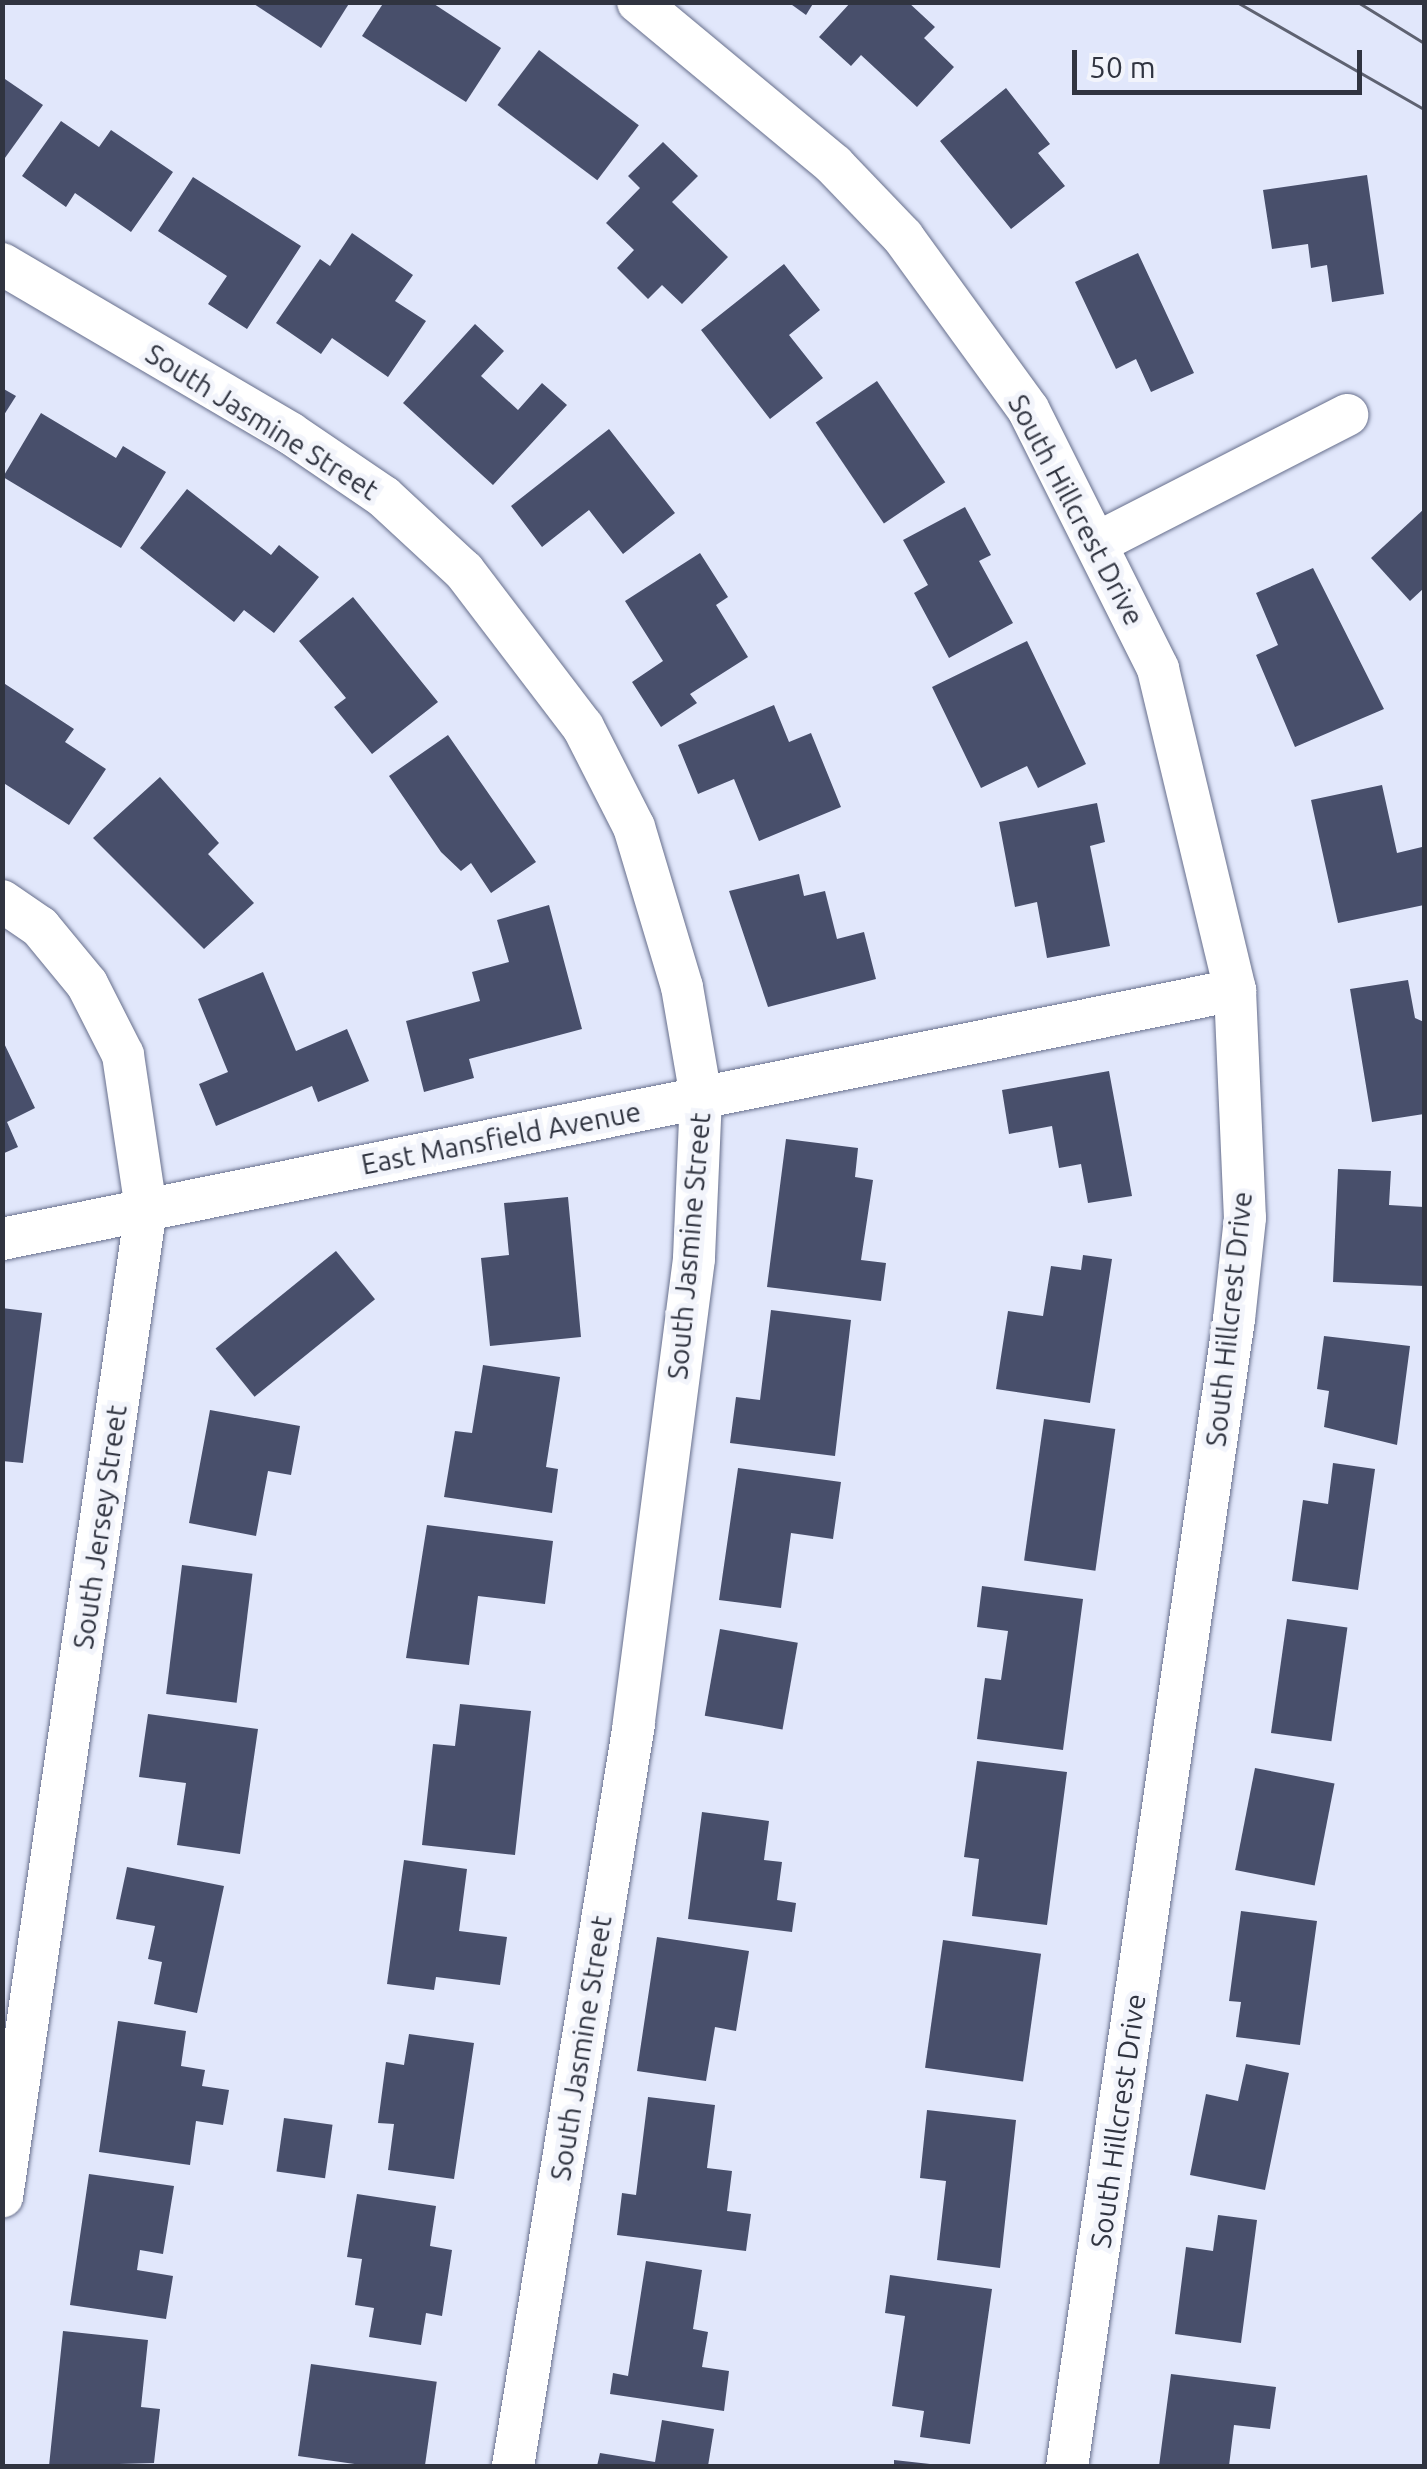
<!DOCTYPE html>
<html>
<head>
<meta charset="utf-8">
<style>
  body { margin:0 }
  #map { position:relative; width:1427px; height:2469px; overflow:hidden; background:#e1e7fb; font-family:Ubuntu,sans-serif }
  div>[style] { position:absolute }
  .building>* { inset:0; background:#484f6b; transform-origin:0 0 }
  .roads { filter:drop-shadow(0 0 2px #676f8c) drop-shadow(0 0 2px #676f8c) }
  .minor>* { height:42px; margin:-21px; padding:0 21px; transform-origin:21px; border-radius:21px; background:#fff }
  .tram>* { height:2.5px; margin:-1.25px; padding:0 1.25px; transform-origin:1.25px; border-radius:1.25px; background:#5e6271 }
  span { translate:-50% -50%; white-space:nowrap; text-align:center; line-height:1.15; -webkit-text-stroke:10px #f2f4fb; paint-order:stroke }
  .street-label { font-size:28px; color:#303440 }
  .frame { position:absolute; inset:0; border:5px solid #303440; pointer-events:none }
  .scale { position:absolute; left:1072px; top:50px; width:290px; height:45px; box-sizing:border-box; border:5px solid #303440; border-top:0; padding-left:12px; font-size:30px; line-height:35px; white-space:nowrap; color:#303440; -webkit-text-stroke:8px #f2f4fb; paint-order:stroke }
</style>
</head>
<body>
<div id="map">
  <div class="building">
    <i style="clip-path:polygon(251px 2px,350px 2px,321px 48px)"></i>
    <i style="clip-path:polygon(384px 2px,431px 2px,501px 48px,466px 102px,362px 36px)"></i>
    <i style="clip-path:polygon(788px 2px,814px 2px,806px 15px)"></i>
    <i style="clip-path:polygon(851px 2px,908px 2px,935px 27px,924px 38px,954px 67px,917px 107px,861px 55px,851px 66px,819px 37px)"></i>
    <i style="left:539px;top:50px;width:125px;height:69px;rotate:37deg"></i>
    <i style="clip-path:polygon(2px 77px,43px 105px,2px 162px)"></i>
    <i style="clip-path:polygon(1006px 88px,1050px 144px,1038px 153px,1065px 186px,1011px 229px,940px 141px)"></i>
    <i style="clip-path:polygon(61px 121px,99px 147px,111px 130px,173px 172px,131px 232px,75px 193px,66px 207px,22px 176px)"></i>
    <i style="clip-path:polygon(663px 142px,698px 176px,672px 202px,728px 257px,682px 304px,662px 285px,648px 299px,617px 268px,634px 250px,606px 223px,640px 188px,628px 176px)"></i>
    <i style="clip-path:polygon(1367px 175px,1384px 294px,1332px 302px,1327px 265px,1311px 268px,1308px 244px,1272px 249px,1263px 190px)"></i>
    <i style="clip-path:polygon(193px 177px,301px 246px,247px 329px,208px 304px,227px 276px,158px 231px)"></i>
    <i style="clip-path:polygon(352px 233px,413px 275px,395px 301px,426px 321px,388px 377px,332px 338px,321px 354px,276px 323px,320px 259px,330px 266px)"></i>
    <i style="clip-path:polygon(1138px 253px,1194px 373px,1151px 392px,1136px 359px,1116px 369px,1075px 282px)"></i>
    <i style="clip-path:polygon(784px 264px,820px 310px,789px 335px,823px 378px,770px 419px,701px 330px)"></i>
    <i style="clip-path:polygon(475px 324px,504px 351px,481px 376px,518px 410px,542px 383px,567px 405px,493px 485px,403px 403px)"></i>
    <i style="left:877px;top:381px;width:122px;height:74px;rotate:56deg"></i>
    <i style="clip-path:polygon(2px 388px,16px 396px,2px 418px)"></i>
    <i style="clip-path:polygon(41px 413px,116px 458px,123px 446px,166px 472px,121px 548px,3px 477px)"></i>
    <i style="clip-path:polygon(609px 429px,675px 513px,623px 554px,589px 510px,542px 547px,511px 506px)"></i>
    <i style="clip-path:polygon(187px 489px,271px 555px,279px 545px,319px 577px,274px 633px,244px 610px,234px 622px,140px 548px)"></i>
    <i style="clip-path:polygon(965px 507px,991px 555px,979px 561px,1013px 623px,949px 658px,914px 593px,928px 585px,903px 540px)"></i>
    <i style="clip-path:polygon(1424px 509px,1424px 588px,1410px 601px,1371px 558px)"></i>
    <i style="clip-path:polygon(700px 553px,728px 597px,716px 605px,748px 657px,690px 694px,697px 703px,661px 727px,632px 682px,663px 661px,625px 601px)"></i>
    <i style="clip-path:polygon(1313px 568px,1384px 709px,1295px 747px,1256px 655px,1278px 645px,1256px 593px)"></i>
    <i style="clip-path:polygon(353px 597px,438px 702px,372px 754px,334px 707px,346px 698px,299px 641px)"></i>
    <i style="clip-path:polygon(1027px 641px,1086px 764px,1038px 788px,1027px 766px,981px 788px,932px 687px)"></i>
    <i style="clip-path:polygon(2px 682px,74px 729px,65px 742px,106px 769px,69px 825px,2px 782px)"></i>
    <i style="clip-path:polygon(774px 705px,789px 742px,811px 733px,841px 807px,759px 841px,734px 779px,698px 794px,678px 745px)"></i>
    <i style="clip-path:polygon(448px 735px,536px 862px,491px 893px,471px 863px,461px 871px,441px 852px,389px 776px)"></i>
    <i style="clip-path:polygon(160px 777px,219px 843px,208px 854px,254px 903px,204px 949px,93px 838px)"></i>
    <i style="clip-path:polygon(1382px 785px,1397px 853px,1422px 847px,1424px 905px,1338px 923px,1311px 800px)"></i>
    <i style="clip-path:polygon(1097px 803px,1105px 842px,1090px 846px,1110px 946px,1047px 958px,1037px 902px,1015px 907px,999px 822px)"></i>
    <i style="clip-path:polygon(799px 874px,804px 896px,825px 891px,837px 939px,864px 932px,876px 979px,768px 1007px,729px 891px)"></i>
    <i style="clip-path:polygon(549px 905px,582px 1029px,469px 1059px,474px 1078px,424px 1092px,406px 1021px,480px 1001px,472px 972px,509px 962px,497px 920px)"></i>
    <i style="clip-path:polygon(263px 972px,296px 1051px,347px 1029px,369px 1081px,318px 1102px,312px 1086px,216px 1126px,199px 1084px,228px 1072px,198px 999px)"></i>
    <i style="clip-path:polygon(1408px 980px,1415px 1018px,1424px 1022px,1424px 1114px,1372px 1122px,1350px 989px)"></i>
    <i style="clip-path:polygon(2px 1039px,35px 1108px,7px 1122px,18px 1147px,2px 1154px)"></i>
    <i style="clip-path:polygon(1109px 1071px,1132px 1196px,1088px 1203px,1081px 1164px,1059px 1168px,1052px 1126px,1009px 1134px,1002px 1090px)"></i>
    <i style="clip-path:polygon(786px 1139px,858px 1148px,855px 1177px,873px 1180px,861px 1260px,886px 1263px,881px 1301px,767px 1287px)"></i>
    <i style="clip-path:polygon(1338px 1169px,1391px 1171px,1389px 1205px,1424px 1207px,1424px 1286px,1333px 1282px)"></i>
    <i style="clip-path:polygon(568px 1197px,581px 1337px,490px 1346px,481px 1258px,509px 1255px,504px 1203px)"></i>
    <i style="left:336px;top:1251px;width:62px;height:155px;rotate:51deg"></i>
    <i style="clip-path:polygon(1083px 1255px,1112px 1259px,1090px 1403px,996px 1389px,1008px 1311px,1043px 1316px,1051px 1266px,1081px 1270px)"></i>
    <i style="clip-path:polygon(2px 1308px,42px 1313px,23px 1463px,2px 1461px)"></i>
    <i style="clip-path:polygon(771px 1310px,851px 1320px,835px 1456px,730px 1443px,736px 1397px,760px 1400px)"></i>
    <i style="clip-path:polygon(1324px 1336px,1410px 1346px,1397px 1445px,1324px 1427px,1329px 1391px,1317px 1389px)"></i>
    <i style="clip-path:polygon(483px 1365px,560px 1377px,546px 1467px,558px 1469px,552px 1513px,444px 1497px,455px 1431px,472px 1433px)"></i>
    <i style="clip-path:polygon(210px 1410px,300px 1426px,291px 1475px,268px 1471px,256px 1536px,189px 1523px)"></i>
    <i style="left:1044px;top:1419px;width:72px;height:143px;rotate:8deg"></i>
    <i style="clip-path:polygon(1333px 1463px,1375px 1469px,1358px 1590px,1292px 1581px,1303px 1500px,1328px 1504px)"></i>
    <i style="clip-path:polygon(738px 1468px,841px 1482px,833px 1539px,791px 1533px,781px 1608px,719px 1600px)"></i>
    <i style="clip-path:polygon(427px 1525px,553px 1541px,545px 1604px,478px 1596px,469px 1665px,406px 1658px)"></i>
    <i style="left:182px;top:1565px;width:71px;height:130px;rotate:7deg"></i>
    <i style="clip-path:polygon(982px 1586px,1083px 1599px,1063px 1750px,977px 1739px,985px 1678px,1001px 1680px,1008px 1631px,977px 1627px)"></i>
    <i style="left:1287px;top:1619px;width:61px;height:115px;rotate:8deg"></i>
    <i style="left:720px;top:1629px;width:79px;height:88px;rotate:10deg"></i>
    <i style="clip-path:polygon(460px 1704px,531px 1711px,515px 1855px,422px 1845px,433px 1744px,455px 1746px)"></i>
    <i style="clip-path:polygon(148px 1714px,258px 1729px,240px 1854px,177px 1845px,186px 1783px,139px 1777px)"></i>
    <i style="clip-path:polygon(977px 1761px,1067px 1772px,1047px 1925px,972px 1916px,979px 1859px,964px 1857px)"></i>
    <i style="left:1255px;top:1768px;width:81px;height:104px;rotate:11deg"></i>
    <i style="clip-path:polygon(702px 1812px,769px 1821px,764px 1860px,782px 1862px,777px 1900px,796px 1903px,792px 1932px,688px 1919px)"></i>
    <i style="clip-path:polygon(404px 1860px,467px 1869px,459px 1931px,507px 1937px,500px 1985px,436px 1977px,434px 1990px,387px 1984px)"></i>
    <i style="clip-path:polygon(127px 1867px,224px 1886px,197px 2013px,154px 2004px,162px 1962px,148px 1959px,155px 1926px,116px 1919px)"></i>
    <i style="clip-path:polygon(1241px 1911px,1317px 1921px,1300px 2045px,1236px 2037px,1241px 2002px,1229px 2001px)"></i>
    <i style="clip-path:polygon(657px 1937px,749px 1951px,736px 2031px,715px 2027px,706px 2081px,637px 2071px)"></i>
    <i style="left:943px;top:1940px;width:99px;height:129px;rotate:8deg"></i>
    <i style="clip-path:polygon(118px 2021px,186px 2031px,181px 2066px,205px 2070px,202px 2086px,229px 2090px,223px 2125px,196px 2121px,190px 2165px,99px 2152px)"></i>
    <i style="clip-path:polygon(409px 2034px,474px 2043px,454px 2179px,388px 2170px,394px 2124px,378px 2123px,386px 2062px,404px 2065px)"></i>
    <i style="clip-path:polygon(1246px 2064px,1289px 2073px,1265px 2190px,1190px 2175px,1206px 2094px,1238px 2101px)"></i>
    <i style="clip-path:polygon(648px 2097px,715px 2105px,707px 2168px,732px 2171px,727px 2211px,751px 2214px,746px 2251px,617px 2235px,622px 2193px,636px 2195px)"></i>
    <i style="clip-path:polygon(927px 2110px,1016px 2120px,1000px 2268px,937px 2260px,946px 2181px,920px 2178px)"></i>
    <i style="left:284px;top:2118px;width:49px;height:54px;rotate:8deg"></i>
    <i style="clip-path:polygon(89px 2174px,174px 2186px,163px 2254px,140px 2250px,137px 2270px,173px 2276px,166px 2319px,70px 2305px)"></i>
    <i style="clip-path:polygon(357px 2194px,436px 2206px,430px 2246px,452px 2250px,442px 2316px,426px 2313px,421px 2345px,369px 2337px,374px 2308px,355px 2305px,362px 2259px,347px 2257px)"></i>
    <i style="clip-path:polygon(1218px 2215px,1257px 2220px,1241px 2343px,1175px 2334px,1186px 2247px,1213px 2251px)"></i>
    <i style="clip-path:polygon(646px 2261px,702px 2270px,693px 2329px,708px 2332px,702px 2367px,729px 2371px,724px 2411px,610px 2394px,613px 2373px,628px 2376px)"></i>
    <i style="clip-path:polygon(890px 2275px,992px 2289px,970px 2444px,920px 2437px,924px 2411px,892px 2406px,905px 2316px,885px 2313px)"></i>
    <i style="clip-path:polygon(63px 2331px,148px 2340px,141px 2407px,160px 2409px,154px 2463px,49px 2466px)"></i>
    <i style="left:311px;top:2364px;width:127px;height:93px;rotate:8deg"></i>
    <i style="clip-path:polygon(1171px 2374px,1276px 2387px,1270px 2429px,1234px 2425px,1229px 2466px,1159px 2466px)"></i>
    <i style="clip-path:polygon(662px 2420px,714px 2429px,708px 2466px,597px 2466px,600px 2453px,655px 2462px)"></i>
    <i style="clip-path:polygon(894px 2460px,930px 2464px,930px 2466px,894px 2466px)"></i>
  </div>
  <div class="roads">
    <div class="minor">
      <i style="left:638px;top:2px;width:255px;rotate:39.7deg"></i>
      <i style="left:834px;top:165px;width:100px;rotate:46.2deg"></i>
      <i style="left:903px;top:237px;width:213px;rotate:54deg"></i>
      <i style="left:1028px;top:409px;width:291px;rotate:63.4deg"></i>
      <i style="left:1158px;top:669px;width:330px;rotate:76.5deg"></i>
      <i style="left:1235px;top:990px;width:228px;rotate:87.5deg"></i>
      <i style="left:1245px;top:1218px;width:102px;rotate:96.2deg"></i>
      <i style="left:1234px;top:1319px;width:1159px;rotate:98.28deg"></i>
      <i style="left:2px;top:264px;width:334px;rotate:30.4deg"></i>
      <i style="left:290px;top:433px;width:114px;rotate:34.2deg"></i>
      <i style="left:384px;top:497px;width:109px;rotate:42.8deg"></i>
      <i style="left:464px;top:571px;width:196px;rotate:52.7deg"></i>
      <i style="left:583px;top:727px;width:112px;rotate:63deg"></i>
      <i style="left:634px;top:827px;width:167px;rotate:73.3deg"></i>
      <i style="left:682px;top:987px;width:112px;rotate:80.2deg"></i>
      <i style="left:701px;top:1097px;width:162px;rotate:92.5deg"></i>
      <i style="left:694px;top:1259px;width:469px;rotate:97.4deg"></i>
      <i style="left:634px;top:1724px;width:752px;rotate:99.26deg"></i>
      <i style="left:1099px;top:542px;width:279px;rotate:-27.1deg"></i>
      <i style="left:2px;top:901px;width:46px;rotate:34.4deg"></i>
      <i style="left:40px;top:927px;width:74px;rotate:50.5deg"></i>
      <i style="left:87px;top:984px;width:80px;rotate:63.1deg"></i>
      <i style="left:123px;top:1055px;width:156px;rotate:81.5deg"></i>
      <i style="left:146px;top:1209px;width:998px;rotate:98.29deg"></i>
      <i style="left:2px;top:1239px;width:1258px;rotate:-11.42deg"></i>
    </div>
  </div>
  <div class="tram">
    <i style="left:1237px;top:2px;width:215px;rotate:29.8deg"></i>
    <i style="left:1358px;top:2px;width:78px;rotate:31.8deg"></i>
  </div>
  <div class="street-label">
    <span style="left:262px;top:422px;rotate:32deg">South Jasmine Street</span>
    <span style="left:1076px;top:510px;rotate:62deg">South Hillcrest Drive</span>
    <span style="left:501px;top:1138px;rotate:-11deg">East Mansfield Avenue</span>
    <span style="left:689px;top:1246px;rotate:-85deg">South Jasmine Street</span>
    <span style="left:1229px;top:1319px;rotate:-84deg">South Hillcrest Drive</span>
    <span style="left:100px;top:1527px;rotate:-82deg">South Jersey Street</span>
    <span style="left:581px;top:2048px;rotate:-81deg">South Jasmine Street</span>
    <span style="left:1118px;top:2121px;rotate:-82deg">South Hillcrest Drive</span>
  </div>
  <div class="frame"></div>
  <div class="scale">50 m</div>
</div>
</body>
</html>
